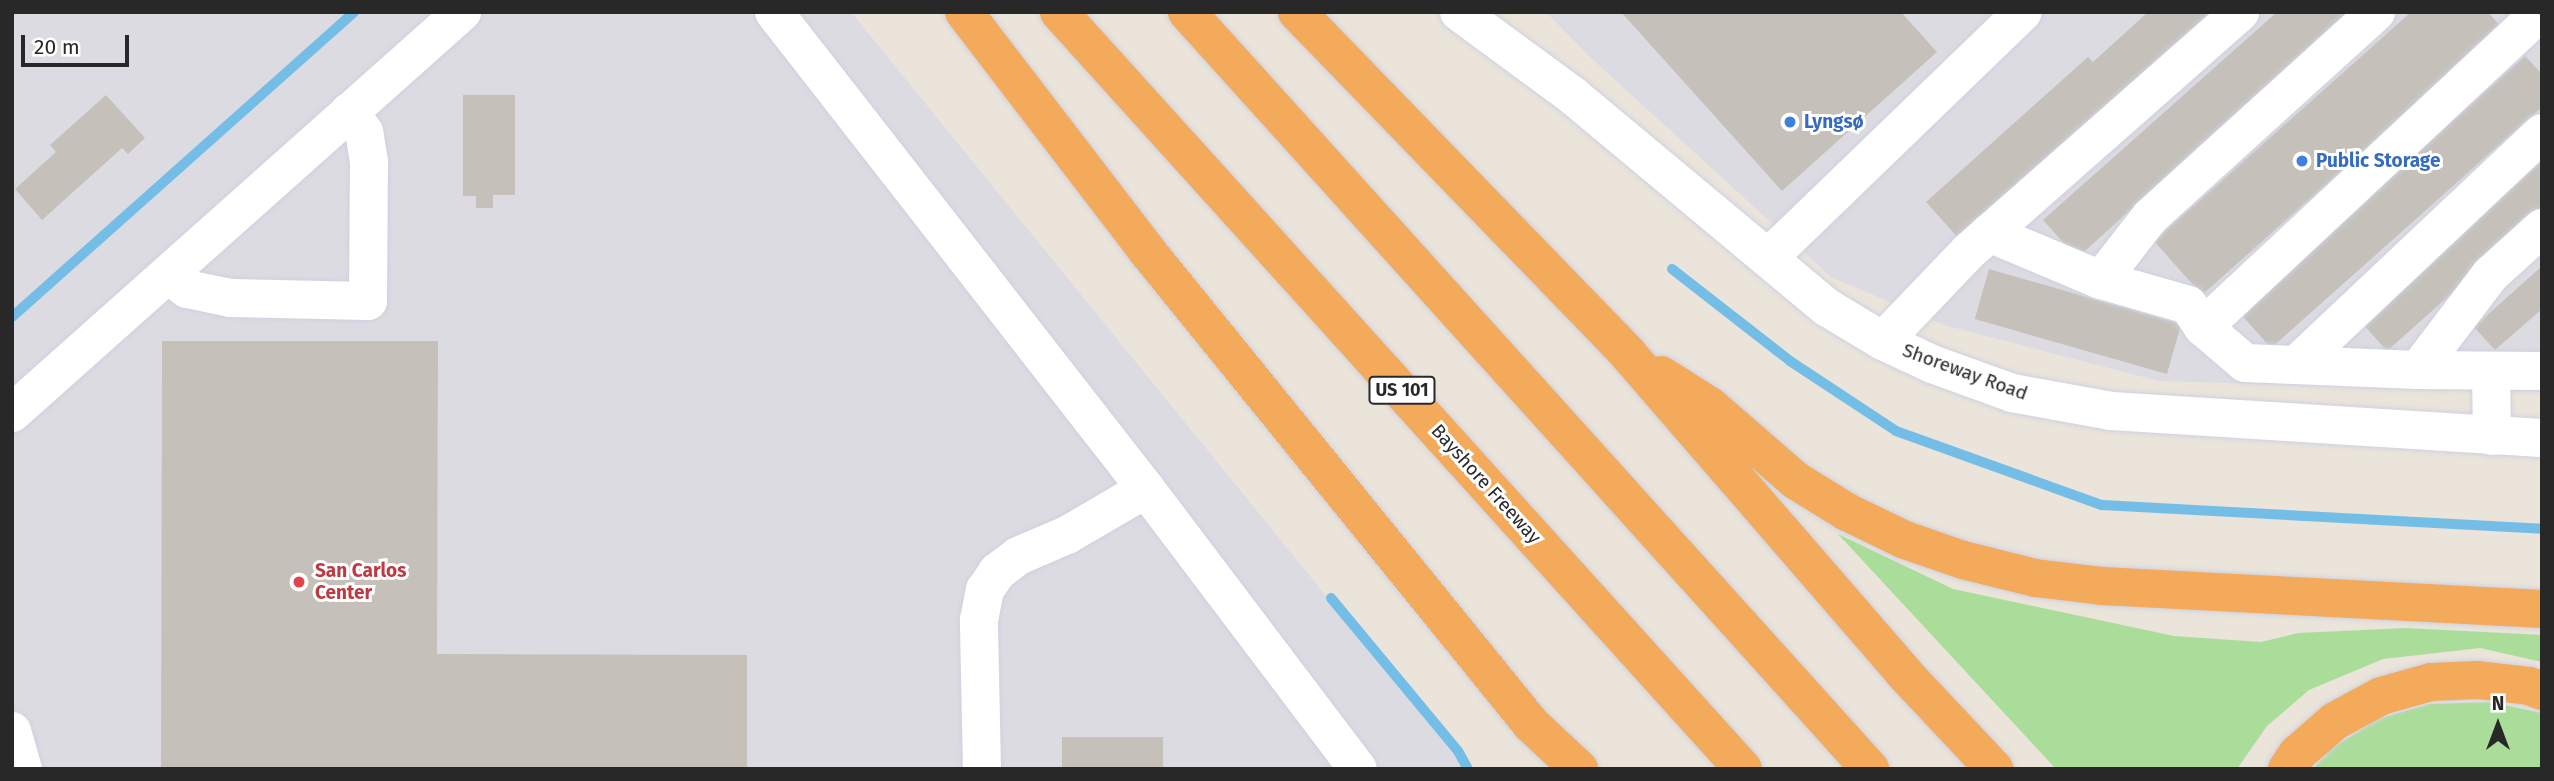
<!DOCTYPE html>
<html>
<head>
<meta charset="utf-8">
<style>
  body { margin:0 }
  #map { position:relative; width:2554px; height:781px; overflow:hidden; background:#eae4da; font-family:"Fira Sans",sans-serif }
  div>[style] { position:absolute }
  .industrial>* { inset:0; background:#dddbe2 }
  .green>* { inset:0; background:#abdd9a }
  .stream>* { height:10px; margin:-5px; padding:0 5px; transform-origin:5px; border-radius:5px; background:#73bde6 }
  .building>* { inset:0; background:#c5c1ba; transform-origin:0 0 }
  .roads { filter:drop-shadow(0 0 2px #d0d1e0) drop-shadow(0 0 2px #d0d1e0) }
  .minor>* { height:38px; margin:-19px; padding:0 19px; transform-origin:19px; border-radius:19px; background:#fff }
  .highway>* { height:38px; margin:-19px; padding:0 19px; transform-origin:19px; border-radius:19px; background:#f3aa5b }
  .dots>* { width:19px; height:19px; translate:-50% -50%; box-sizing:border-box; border:4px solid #fff; border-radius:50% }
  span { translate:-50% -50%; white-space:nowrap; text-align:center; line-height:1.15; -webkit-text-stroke:6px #fff; paint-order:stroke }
  .shield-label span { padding:2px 5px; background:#fff; border:2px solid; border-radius:5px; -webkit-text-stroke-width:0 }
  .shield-label { font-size:18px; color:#282828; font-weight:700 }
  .shop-label { font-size:19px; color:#366cbe; font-weight:700 }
  .left { translate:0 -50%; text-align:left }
  .street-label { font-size:19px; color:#282828 }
  .health-label { font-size:19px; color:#be3a42; font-weight:700 }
  .frame { position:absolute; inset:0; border:14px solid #282828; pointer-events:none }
  .north { position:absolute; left:2463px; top:690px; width:70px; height:70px; -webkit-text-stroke:5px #fff; paint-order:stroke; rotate:0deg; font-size:19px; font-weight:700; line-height:28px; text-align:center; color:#282828 }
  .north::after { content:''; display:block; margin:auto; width:24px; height:32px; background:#282828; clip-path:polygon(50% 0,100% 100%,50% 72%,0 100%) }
  .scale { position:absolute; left:21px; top:35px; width:108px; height:32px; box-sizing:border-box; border:4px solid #282828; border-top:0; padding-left:9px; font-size:21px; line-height:24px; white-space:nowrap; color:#282828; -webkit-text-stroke:5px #fff; paint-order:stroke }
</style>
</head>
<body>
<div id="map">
  <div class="industrial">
    <i style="clip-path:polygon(12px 12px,851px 12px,1467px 769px,12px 769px)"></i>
    <i style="clip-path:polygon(1546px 12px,2542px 12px,2542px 392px,2159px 381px,1944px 325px,1831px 277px,1591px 58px)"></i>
  </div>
  <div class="green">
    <i style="clip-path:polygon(1838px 534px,1953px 589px,2174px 636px,2261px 642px,2298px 633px,2406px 628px,2542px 635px,2542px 662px,2480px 648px,2383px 659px,2309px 690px,2267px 726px,2237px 769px,2056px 769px)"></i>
    <i style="clip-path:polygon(2490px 702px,2542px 713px,2542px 769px,2313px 769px,2332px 748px,2378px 719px,2429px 704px)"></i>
  </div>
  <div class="stream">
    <i style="left:1672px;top:269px;width:150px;rotate:37.9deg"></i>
    <i style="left:1790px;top:361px;width:127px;rotate:33.4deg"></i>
    <i style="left:1896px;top:431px;width:219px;rotate:19.8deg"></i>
    <i style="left:2102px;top:505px;width:441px;rotate:3.1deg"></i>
    <i style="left:12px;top:317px;width:458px;rotate:-41.7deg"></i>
    <i style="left:1331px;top:598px;width:199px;rotate:50.3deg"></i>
    <i style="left:1458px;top:751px;width:21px;rotate:61deg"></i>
  </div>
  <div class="building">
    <i style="clip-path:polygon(1621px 12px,1901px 12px,1937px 52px,1782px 191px)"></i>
    <i style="clip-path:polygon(2148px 12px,2216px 12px,1960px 240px,1926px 202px,2088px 57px,2093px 62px)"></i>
    <i style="clip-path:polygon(2277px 12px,2351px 12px,2077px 258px,2043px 220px)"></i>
    <i style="clip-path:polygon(2411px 12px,2488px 12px,2502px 28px,2202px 295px,2154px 241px)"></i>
    <i style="clip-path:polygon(2525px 56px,2542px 74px,2542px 107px,2271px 348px,2239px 312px)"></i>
    <i style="clip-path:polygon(106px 95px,145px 138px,128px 154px,122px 148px,42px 220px,15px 189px,56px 152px,50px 145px)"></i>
    <i style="clip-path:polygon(463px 95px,515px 95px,515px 195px,493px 195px,493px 208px,476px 208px,476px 196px,463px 196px)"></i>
    <i style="clip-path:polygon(2542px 161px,2542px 213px,2387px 351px,2361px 322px)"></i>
    <i style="clip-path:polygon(2542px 266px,2542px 309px,2495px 350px,2474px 327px)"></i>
    <i style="left:1989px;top:269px;width:200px;height:52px;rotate:16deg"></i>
    <i style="clip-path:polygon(162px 341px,438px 341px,437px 654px,747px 655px,747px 769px,161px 768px)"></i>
    <i style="left:1062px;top:737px;width:101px;height:32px"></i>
  </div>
  <div class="roads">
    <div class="minor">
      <i style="left:774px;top:12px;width:605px;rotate:52.05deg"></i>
      <i style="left:1146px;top:489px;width:351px;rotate:52.9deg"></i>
      <i style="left:1459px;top:12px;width:140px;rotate:36.3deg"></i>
      <i style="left:1572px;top:95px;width:333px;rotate:39.8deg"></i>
      <i style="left:1828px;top:308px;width:64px;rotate:31deg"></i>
      <i style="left:1883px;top:341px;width:54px;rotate:25.1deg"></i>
      <i style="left:1932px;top:364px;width:85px;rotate:19.9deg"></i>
      <i style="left:2012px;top:393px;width:101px;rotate:10.3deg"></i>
      <i style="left:2111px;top:411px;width:432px;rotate:3.6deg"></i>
      <i style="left:1989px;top:233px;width:121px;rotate:22.8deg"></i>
      <i style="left:2101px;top:280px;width:91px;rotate:16deg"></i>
      <i style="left:2188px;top:305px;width:27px;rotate:56deg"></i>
      <i style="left:2203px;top:327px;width:55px;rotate:40.6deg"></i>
      <i style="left:2245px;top:363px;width:173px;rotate:2.3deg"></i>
      <i style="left:2418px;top:370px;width:124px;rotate:0.5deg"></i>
      <i style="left:1768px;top:258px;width:354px;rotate:-44deg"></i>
      <i style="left:168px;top:275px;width:24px;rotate:36deg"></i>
      <i style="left:187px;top:289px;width:45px;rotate:11.6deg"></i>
      <i style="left:231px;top:298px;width:137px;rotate:1.3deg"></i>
      <i style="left:368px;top:301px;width:139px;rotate:-89.6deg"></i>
      <i style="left:369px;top:162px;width:30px;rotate:-99deg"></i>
      <i style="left:364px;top:132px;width:25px;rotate:-127deg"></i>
      <i style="left:2101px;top:280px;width:80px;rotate:-52.1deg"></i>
      <i style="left:2150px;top:217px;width:305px;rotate:-42.2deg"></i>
      <i style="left:2203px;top:327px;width:440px;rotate:-43deg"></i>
      <i style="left:1883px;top:341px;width:123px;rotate:-46.3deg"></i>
      <i style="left:1968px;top:252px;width:363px;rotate:-41.4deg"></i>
      <i style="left:2296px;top:365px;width:338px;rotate:-43.3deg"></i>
      <i style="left:2418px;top:370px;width:119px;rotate:-52.8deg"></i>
      <i style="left:2490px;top:275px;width:70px;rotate:-42.1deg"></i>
      <i style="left:2491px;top:371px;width:65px;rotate:89.1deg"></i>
      <i style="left:12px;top:413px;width:603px;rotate:-41.7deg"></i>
      <i style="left:12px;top:731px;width:40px;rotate:74deg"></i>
      <i style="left:982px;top:769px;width:149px;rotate:-91.2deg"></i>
      <i style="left:979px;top:620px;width:31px;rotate:-79deg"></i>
      <i style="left:985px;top:590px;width:22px;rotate:-56deg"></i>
      <i style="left:997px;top:572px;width:26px;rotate:-37deg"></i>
      <i style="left:1018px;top:556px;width:53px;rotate:-23.2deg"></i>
      <i style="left:1067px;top:535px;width:91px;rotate:-30.2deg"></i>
    </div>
    <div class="highway">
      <i style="left:964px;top:12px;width:302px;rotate:52.5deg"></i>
      <i style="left:1148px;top:252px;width:608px;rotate:50.94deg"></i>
      <i style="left:1531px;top:724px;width:66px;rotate:43.2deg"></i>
      <i style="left:1059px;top:12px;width:1020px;rotate:47.9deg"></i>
      <i style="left:1187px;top:12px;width:1020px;rotate:47.94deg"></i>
      <i style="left:1297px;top:12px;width:476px;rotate:45.9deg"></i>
      <i style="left:1628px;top:354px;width:422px;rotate:49.1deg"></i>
      <i style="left:1904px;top:673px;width:132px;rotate:46.8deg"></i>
      <i style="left:1661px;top:375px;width:58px;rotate:32.3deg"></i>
      <i style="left:1710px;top:406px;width:113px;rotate:41deg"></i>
      <i style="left:1795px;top:480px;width:61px;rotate:31.6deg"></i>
      <i style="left:1847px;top:512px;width:64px;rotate:25.8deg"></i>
      <i style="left:1905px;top:540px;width:61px;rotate:19deg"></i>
      <i style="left:1963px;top:560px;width:74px;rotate:14deg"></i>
      <i style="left:2035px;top:578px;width:67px;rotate:6.8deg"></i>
      <i style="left:2102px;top:586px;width:441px;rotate:3deg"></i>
      <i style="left:2287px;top:769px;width:18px;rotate:-56deg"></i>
      <i style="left:2297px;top:754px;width:50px;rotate:-41deg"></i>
      <i style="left:2335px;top:721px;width:52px;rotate:-28.5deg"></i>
      <i style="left:2381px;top:696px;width:52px;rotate:-15.6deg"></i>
      <i style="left:2431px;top:682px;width:47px;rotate:-2.4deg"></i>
      <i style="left:2478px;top:680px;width:51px;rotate:6.7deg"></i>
      <i style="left:2529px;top:686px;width:14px;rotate:21deg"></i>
    </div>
  </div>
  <div class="dots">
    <i style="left:1790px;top:122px;background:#3f7fe0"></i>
    <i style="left:2302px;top:161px;background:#3f7fe0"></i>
    <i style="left:299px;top:582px;background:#e0444e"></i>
  </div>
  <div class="shield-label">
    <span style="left:1402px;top:390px">US 101</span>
  </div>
  <div class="shop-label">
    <span class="left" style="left:1804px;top:122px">Lyngsø</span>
    <span class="left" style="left:2316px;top:161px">Public Storage</span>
  </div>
  <div class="street-label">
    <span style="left:1965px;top:372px;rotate:20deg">Shoreway Road</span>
    <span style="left:1486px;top:484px;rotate:48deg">Bayshore Freeway</span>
  </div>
  <div class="health-label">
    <span class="left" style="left:315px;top:582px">San Carlos<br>Center</span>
  </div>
  <div class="frame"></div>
  <div class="north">N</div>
  <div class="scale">20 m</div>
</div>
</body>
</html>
